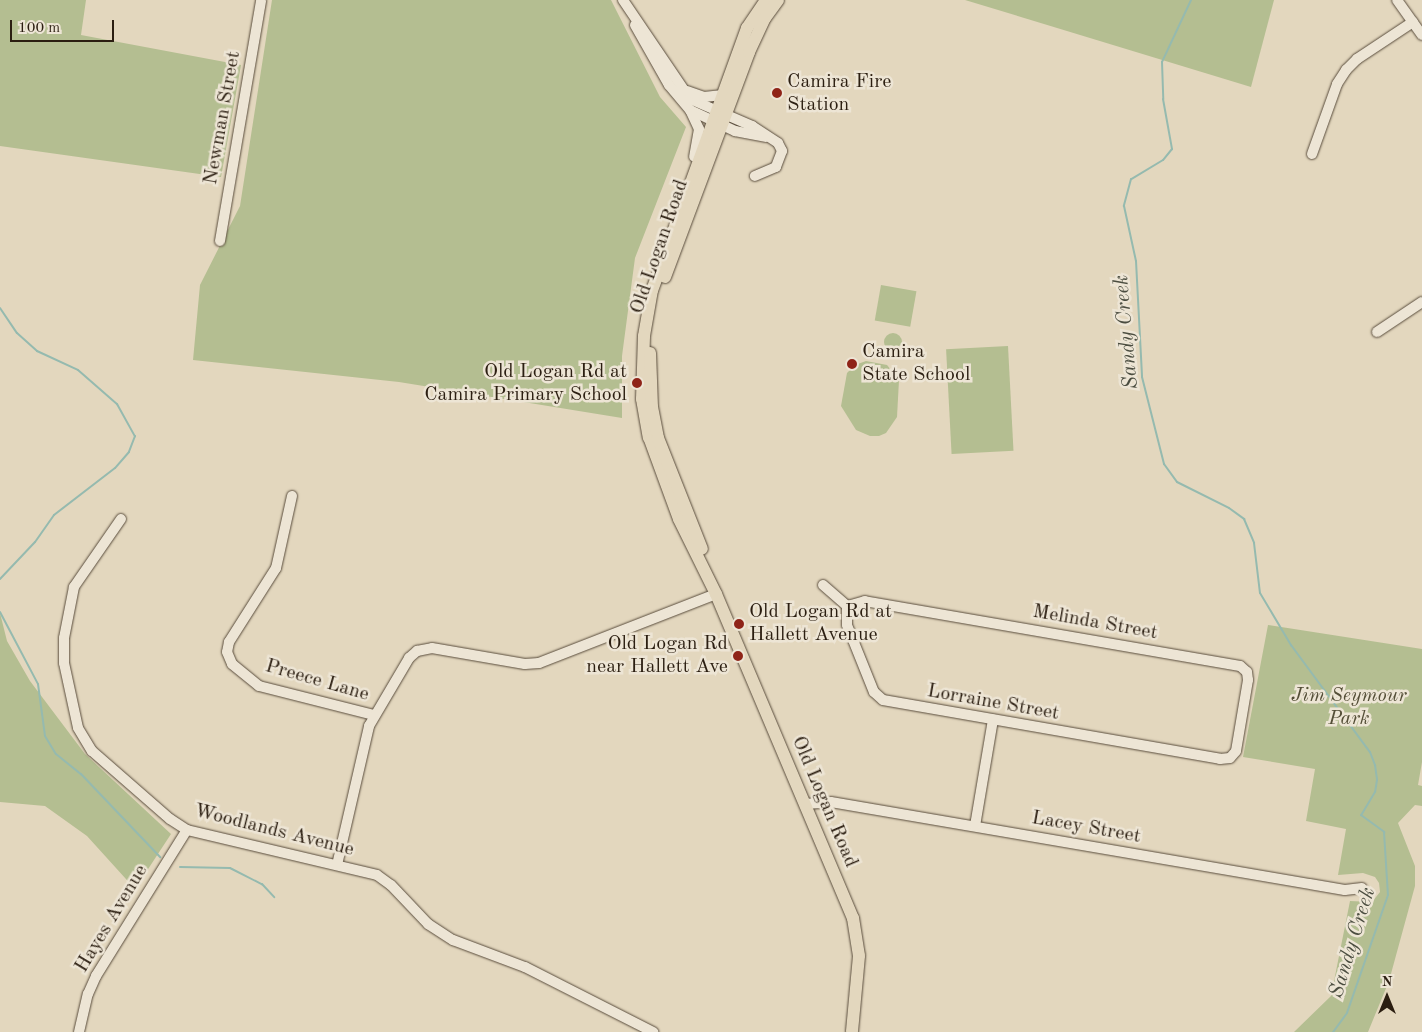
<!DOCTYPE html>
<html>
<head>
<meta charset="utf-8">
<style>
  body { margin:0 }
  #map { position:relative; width:1422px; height:1032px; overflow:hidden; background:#e3d7be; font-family:"Old Standard TT",serif }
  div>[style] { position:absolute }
  .green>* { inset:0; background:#b4be91; transform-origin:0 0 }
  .round { border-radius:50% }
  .stream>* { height:2px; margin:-1px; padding:0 1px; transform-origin:1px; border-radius:1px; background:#95baaf }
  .roads { filter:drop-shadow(0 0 1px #594c3c) drop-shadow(0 0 1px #594c3c) }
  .minor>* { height:10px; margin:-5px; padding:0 5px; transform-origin:5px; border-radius:5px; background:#ede5d5 }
  .major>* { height:12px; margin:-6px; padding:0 6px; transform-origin:6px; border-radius:6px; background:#e3d7be }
  .dots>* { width:14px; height:14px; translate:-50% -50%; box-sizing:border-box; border:2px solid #ede5d5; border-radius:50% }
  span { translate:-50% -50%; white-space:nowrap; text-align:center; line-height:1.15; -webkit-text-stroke:5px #ede5d5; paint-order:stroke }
  .poi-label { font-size:20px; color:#2b1e11 }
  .left { translate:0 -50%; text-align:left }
  .right { translate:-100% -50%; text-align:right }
  .street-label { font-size:20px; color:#2b1e11 }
  .park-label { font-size:20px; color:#544e37; font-style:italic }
  .water-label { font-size:21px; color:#4b4d40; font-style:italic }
  .north { position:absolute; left:1362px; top:972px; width:50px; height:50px; -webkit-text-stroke:4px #ede5d5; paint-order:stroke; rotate:0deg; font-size:14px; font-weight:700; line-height:20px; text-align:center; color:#2b1e11 }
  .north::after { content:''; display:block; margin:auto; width:18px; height:22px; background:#2b1e11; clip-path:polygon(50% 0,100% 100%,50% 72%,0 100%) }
  .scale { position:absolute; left:10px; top:20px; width:104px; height:22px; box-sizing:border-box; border:2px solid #2b1e11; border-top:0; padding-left:6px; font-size:15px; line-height:18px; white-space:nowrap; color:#2b1e11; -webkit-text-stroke:4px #ede5d5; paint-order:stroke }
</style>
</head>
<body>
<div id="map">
  <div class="green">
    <i style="clip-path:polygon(0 0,86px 0,81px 35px,241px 65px,221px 177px,0 146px)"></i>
    <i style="clip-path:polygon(272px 0,611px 0,660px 97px,686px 127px,635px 258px,622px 356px,622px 418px,399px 382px,193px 360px,200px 285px,240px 206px)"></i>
    <i style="clip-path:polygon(965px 0,1274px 0,1251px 87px)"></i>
    <i style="left:881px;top:285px;width:36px;height:36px;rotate:10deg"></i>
    <i class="round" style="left:884px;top:333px;width:18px;height:18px"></i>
    <i style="left:1008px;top:346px;width:105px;height:62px;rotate:87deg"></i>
    <i style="clip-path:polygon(866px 361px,887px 365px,899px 380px,897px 417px,886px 433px,879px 436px,870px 436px,856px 430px,841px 406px,847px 373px,855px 365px)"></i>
    <i style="clip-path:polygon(0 613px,7px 641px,30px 681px,85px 754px,171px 834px,135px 889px,87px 836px,45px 806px,0 802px)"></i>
    <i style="clip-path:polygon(1268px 625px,1422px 649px,1422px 762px,1418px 785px,1422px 786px,1422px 806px,1415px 805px,1398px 823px,1415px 866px,1415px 886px,1389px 981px,1368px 1032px,1294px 1032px,1331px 996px,1350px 901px,1372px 902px,1380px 892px,1379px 883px,1375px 877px,1363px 873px,1338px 875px,1346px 829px,1306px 821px,1315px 769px,1243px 757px)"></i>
  </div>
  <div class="stream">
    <i style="left:1191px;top:0;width:68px;rotate:115.1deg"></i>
    <i style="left:1162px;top:62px;width:37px;rotate:88deg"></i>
    <i style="left:1163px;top:99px;width:51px;rotate:79.8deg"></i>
    <i style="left:1172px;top:149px;width:14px;rotate:129deg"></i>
    <i style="left:1163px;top:160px;width:37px;rotate:149deg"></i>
    <i style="left:1131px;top:179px;width:28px;rotate:105deg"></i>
    <i style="left:1124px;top:206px;width:56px;rotate:77.7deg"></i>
    <i style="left:1136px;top:261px;width:116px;rotate:87deg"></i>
    <i style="left:1142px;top:377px;width:90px;rotate:75.8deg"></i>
    <i style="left:1164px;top:464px;width:22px;rotate:54deg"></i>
    <i style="left:1177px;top:482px;width:58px;rotate:26.6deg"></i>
    <i style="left:1229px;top:508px;width:19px;rotate:36deg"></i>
    <i style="left:1244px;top:519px;width:26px;rotate:67deg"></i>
    <i style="left:1254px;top:543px;width:50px;rotate:83.2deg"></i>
    <i style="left:1260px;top:593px;width:61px;rotate:59.2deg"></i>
    <i style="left:1291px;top:645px;width:133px;rotate:53.6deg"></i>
    <i style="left:1370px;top:752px;width:14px;rotate:69deg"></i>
    <i style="left:1375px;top:765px;width:15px;rotate:82deg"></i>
    <i style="left:1377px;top:780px;width:12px;rotate:99deg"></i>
    <i style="left:1375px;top:792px;width:27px;rotate:121deg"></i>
    <i style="left:1361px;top:815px;width:29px;rotate:36deg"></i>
    <i style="left:1384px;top:832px;width:63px;rotate:86.4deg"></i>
    <i style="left:1388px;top:895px;width:125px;rotate:109.2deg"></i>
    <i style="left:1347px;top:1013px;width:24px;rotate:126deg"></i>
    <i style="left:0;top:308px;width:30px;rotate:56deg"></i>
    <i style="left:17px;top:333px;width:27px;rotate:42deg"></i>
    <i style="left:37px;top:351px;width:45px;rotate:24.9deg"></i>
    <i style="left:78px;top:370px;width:52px;rotate:41.1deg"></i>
    <i style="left:117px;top:404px;width:37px;rotate:61deg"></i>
    <i style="left:135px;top:436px;width:17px;rotate:111deg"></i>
    <i style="left:129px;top:452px;width:21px;rotate:131deg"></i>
    <i style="left:115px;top:468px;width:77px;rotate:142.4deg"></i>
    <i style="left:54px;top:515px;width:33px;rotate:125deg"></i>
    <i style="left:35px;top:542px;width:51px;rotate:133.4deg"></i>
    <i style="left:0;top:612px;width:81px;rotate:62.2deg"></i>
    <i style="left:38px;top:684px;width:52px;rotate:82.3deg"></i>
    <i style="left:45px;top:736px;width:21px;rotate:59deg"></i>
    <i style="left:56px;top:754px;width:32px;rotate:39deg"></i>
    <i style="left:81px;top:774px;width:115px;rotate:46.4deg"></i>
    <i style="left:180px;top:867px;width:50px;rotate:1.1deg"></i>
    <i style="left:230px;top:868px;width:36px;rotate:27deg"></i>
    <i style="left:262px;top:884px;width:18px;rotate:47deg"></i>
  </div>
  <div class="roads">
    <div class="minor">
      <i style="left:623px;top:0;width:120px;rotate:55.9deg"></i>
      <i style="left:690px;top:99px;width:68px;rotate:23.5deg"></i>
      <i style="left:752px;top:126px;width:31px;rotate:33deg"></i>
      <i style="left:778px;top:143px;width:9px;rotate:63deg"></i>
      <i style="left:782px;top:151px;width:17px;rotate:111deg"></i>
      <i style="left:776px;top:167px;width:23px;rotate:157deg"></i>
      <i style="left:1397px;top:0;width:43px;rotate:54.5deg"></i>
      <i style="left:635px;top:25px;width:69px;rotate:60.5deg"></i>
      <i style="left:669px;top:85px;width:33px;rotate:50deg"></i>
      <i style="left:690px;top:110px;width:50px;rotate:25deg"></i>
      <i style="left:735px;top:131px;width:31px;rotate:11deg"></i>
      <i style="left:687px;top:91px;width:18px;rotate:19deg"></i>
      <i style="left:704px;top:97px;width:19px;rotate:-6deg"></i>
      <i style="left:691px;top:112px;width:19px;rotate:65deg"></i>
      <i style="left:699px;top:129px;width:28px;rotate:100deg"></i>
      <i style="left:1312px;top:154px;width:74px;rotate:-70.3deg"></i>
      <i style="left:1337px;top:84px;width:17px;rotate:-57deg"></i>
      <i style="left:1346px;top:70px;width:16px;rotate:-45deg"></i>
      <i style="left:1357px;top:59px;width:67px;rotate:-33.5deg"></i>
      <i style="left:220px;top:241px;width:244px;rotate:-80.3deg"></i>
      <i style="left:1377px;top:332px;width:54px;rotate:-33.7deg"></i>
      <i style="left:292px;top:496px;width:74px;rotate:102.5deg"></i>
      <i style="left:276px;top:568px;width:88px;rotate:122.4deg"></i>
      <i style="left:229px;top:642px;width:10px;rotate:101deg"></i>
      <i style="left:227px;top:652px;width:13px;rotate:67deg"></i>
      <i style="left:232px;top:664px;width:35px;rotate:39deg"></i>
      <i style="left:259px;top:686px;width:119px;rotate:14.2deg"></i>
      <i style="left:121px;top:519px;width:83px;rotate:124.7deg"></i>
      <i style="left:74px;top:587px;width:52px;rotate:101.1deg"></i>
      <i style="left:64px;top:638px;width:25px;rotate:90deg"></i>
      <i style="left:64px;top:663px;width:66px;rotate:77.8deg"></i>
      <i style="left:78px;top:728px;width:27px;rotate:59deg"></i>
      <i style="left:92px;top:751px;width:103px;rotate:41.1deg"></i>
      <i style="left:170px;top:819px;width:20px;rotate:33deg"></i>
      <i style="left:187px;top:830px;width:195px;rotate:13.3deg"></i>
      <i style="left:377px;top:875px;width:17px;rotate:36deg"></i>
      <i style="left:391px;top:885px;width:54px;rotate:46.5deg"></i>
      <i style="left:428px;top:924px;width:30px;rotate:33deg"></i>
      <i style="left:453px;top:940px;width:77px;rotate:20.6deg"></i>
      <i style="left:525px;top:967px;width:144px;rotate:26.9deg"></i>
      <i style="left:823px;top:585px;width:32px;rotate:41deg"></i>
      <i style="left:847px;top:606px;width:19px;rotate:90deg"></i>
      <i style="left:847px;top:625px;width:72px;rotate:68.1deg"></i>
      <i style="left:874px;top:692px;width:12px;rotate:42deg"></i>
      <i style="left:883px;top:700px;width:342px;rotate:9.9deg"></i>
      <i style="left:1220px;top:759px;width:10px;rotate:-6deg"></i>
      <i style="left:1230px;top:758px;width:9px;rotate:-49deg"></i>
      <i style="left:1236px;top:751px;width:72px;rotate:-80.4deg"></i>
      <i style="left:1248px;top:680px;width:8px;rotate:-97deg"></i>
      <i style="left:1247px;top:672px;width:9px;rotate:-139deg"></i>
      <i style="left:1240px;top:666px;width:381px;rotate:-170.2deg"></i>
      <i style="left:865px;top:601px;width:19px;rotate:164deg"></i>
      <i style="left:805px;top:804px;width:26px;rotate:-4deg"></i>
      <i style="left:831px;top:802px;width:521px;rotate:9.72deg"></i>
      <i style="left:1345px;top:890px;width:17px;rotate:-7deg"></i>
      <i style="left:975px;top:826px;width:108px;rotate:-80.4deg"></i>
      <i style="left:337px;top:865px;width:143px;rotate:-77deg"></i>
      <i style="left:369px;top:726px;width:79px;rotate:-59.5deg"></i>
      <i style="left:409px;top:658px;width:11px;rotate:-41deg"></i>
      <i style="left:417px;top:651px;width:15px;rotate:-11deg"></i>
      <i style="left:432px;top:648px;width:94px;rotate:9.8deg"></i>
      <i style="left:525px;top:664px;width:14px;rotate:-4deg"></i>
      <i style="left:539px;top:663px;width:190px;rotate:-21.3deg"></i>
      <i style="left:79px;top:1032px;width:39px;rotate:-77deg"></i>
      <i style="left:88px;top:994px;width:20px;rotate:-66deg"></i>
      <i style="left:96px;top:976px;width:172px;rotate:-58.1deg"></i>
    </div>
    <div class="major">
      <i style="left:766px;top:0;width:34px;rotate:124deg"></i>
      <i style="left:747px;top:28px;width:279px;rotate:109.9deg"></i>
      <i style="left:652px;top:290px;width:47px;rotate:99.9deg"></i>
      <i style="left:644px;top:336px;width:63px;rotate:91.8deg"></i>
      <i style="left:642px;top:399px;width:39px;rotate:80deg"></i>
      <i style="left:649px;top:437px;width:87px;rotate:69.9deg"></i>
      <i style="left:679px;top:519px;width:84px;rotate:63.7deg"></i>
      <i style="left:716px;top:594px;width:352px;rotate:67.1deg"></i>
      <i style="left:853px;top:918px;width:38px;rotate:81deg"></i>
      <i style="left:859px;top:956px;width:76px;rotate:95.3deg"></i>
      <i style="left:665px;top:277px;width:240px;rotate:-69.5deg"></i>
      <i style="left:749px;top:52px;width:38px;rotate:-65deg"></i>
      <i style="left:765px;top:18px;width:22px;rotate:-54deg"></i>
      <i style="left:650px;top:353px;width:54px;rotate:87.9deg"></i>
      <i style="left:652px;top:407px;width:32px;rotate:79deg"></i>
      <i style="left:658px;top:438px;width:119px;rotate:68.4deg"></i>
    </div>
  </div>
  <div class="dots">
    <i style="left:777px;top:93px;background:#8f2418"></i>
    <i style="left:852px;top:364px;background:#8f2418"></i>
    <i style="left:637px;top:383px;background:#8f2418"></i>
    <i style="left:739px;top:624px;background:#8f2418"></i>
    <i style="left:738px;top:656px;background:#8f2418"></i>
  </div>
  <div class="poi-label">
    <span class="left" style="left:787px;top:94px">Camira Fire<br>Station</span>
    <span class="left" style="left:862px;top:364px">Camira<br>State School</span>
    <span class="right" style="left:627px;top:384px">Old Logan Rd at<br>Camira Primary School</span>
    <span class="left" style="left:749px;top:624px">Old Logan Rd at<br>Hallett Avenue</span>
    <span class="right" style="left:728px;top:656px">Old Logan Rd<br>near Hallett Ave</span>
  </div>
  <div class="street-label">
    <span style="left:223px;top:118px;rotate:-80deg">Newman Street</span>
    <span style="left:660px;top:247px;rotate:-71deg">Old Logan Road</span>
    <span style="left:1095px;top:623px;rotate:10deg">Melinda Street</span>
    <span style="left:317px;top:681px;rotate:16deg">Preece Lane</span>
    <span style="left:993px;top:703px;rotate:10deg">Lorraine Street</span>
    <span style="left:824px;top:802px;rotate:67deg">Old Logan Road</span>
    <span style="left:1086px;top:828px;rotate:10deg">Lacey Street</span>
    <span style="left:274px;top:831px;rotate:14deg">Woodlands Avenue</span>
    <span style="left:112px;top:919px;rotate:-59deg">Hayes Avenue</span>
  </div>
  <div class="park-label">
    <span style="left:1349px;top:708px">Jim Seymour<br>Park</span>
  </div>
  <div class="water-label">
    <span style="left:1127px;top:332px;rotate:-95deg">Sandy Creek</span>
    <span style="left:1353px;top:943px;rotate:-73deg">Sandy Creek</span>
  </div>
  <div class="north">N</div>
  <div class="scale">100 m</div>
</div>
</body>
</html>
